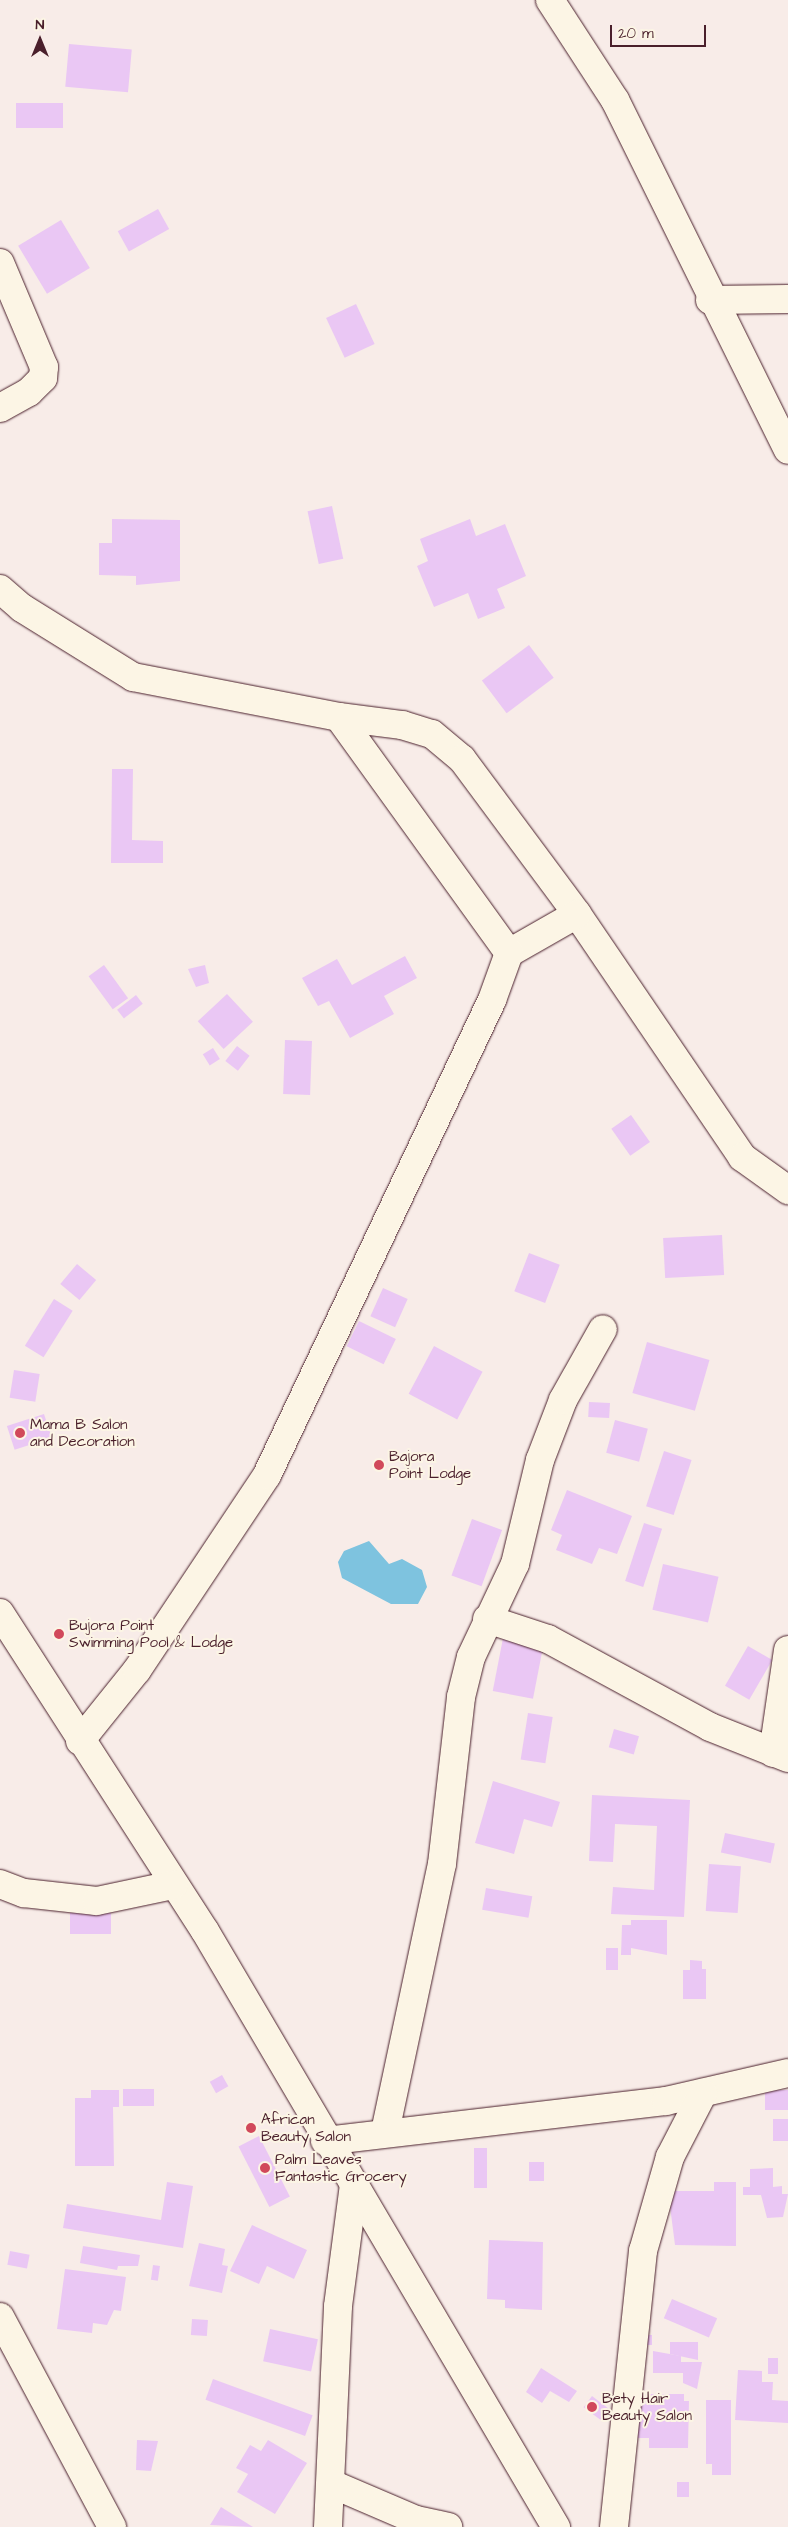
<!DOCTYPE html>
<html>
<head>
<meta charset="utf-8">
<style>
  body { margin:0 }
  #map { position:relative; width:788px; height:2527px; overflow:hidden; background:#f8ece8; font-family:"Architects Daughter",sans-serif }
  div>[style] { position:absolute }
  .water>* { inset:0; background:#7ec3df }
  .building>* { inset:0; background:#eac7f4; transform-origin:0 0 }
  .roads { filter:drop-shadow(0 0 1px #4a1f2b) drop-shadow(0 0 1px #4a1f2b) }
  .street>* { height:28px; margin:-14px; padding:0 14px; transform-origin:14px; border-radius:14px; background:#fcf5e5 }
  .dots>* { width:14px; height:14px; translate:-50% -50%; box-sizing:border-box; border:2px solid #fcf5e5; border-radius:50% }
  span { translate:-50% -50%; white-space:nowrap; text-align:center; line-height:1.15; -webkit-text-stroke:4px #fcf5e5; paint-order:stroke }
  .poi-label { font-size:15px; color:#4a1f2b }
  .left { translate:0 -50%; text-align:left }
  .north { position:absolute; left:15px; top:15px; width:50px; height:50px; -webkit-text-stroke:4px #fcf5e5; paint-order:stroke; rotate:0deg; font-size:14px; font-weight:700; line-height:20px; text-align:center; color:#4a1f2b }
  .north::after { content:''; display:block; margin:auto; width:18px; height:22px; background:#4a1f2b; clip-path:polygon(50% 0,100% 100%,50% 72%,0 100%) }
  .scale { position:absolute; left:610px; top:25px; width:96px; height:22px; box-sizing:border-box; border:2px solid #4a1f2b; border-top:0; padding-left:6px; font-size:15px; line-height:18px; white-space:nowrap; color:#4a1f2b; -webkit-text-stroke:4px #fcf5e5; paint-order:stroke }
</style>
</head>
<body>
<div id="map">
  <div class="water">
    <i style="clip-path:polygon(369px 1541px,389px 1564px,402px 1559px,422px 1570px,427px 1587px,418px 1604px,391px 1604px,342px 1578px,338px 1562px,344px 1551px)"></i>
  </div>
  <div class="building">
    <i style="left:69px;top:44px;width:63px;height:43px;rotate:5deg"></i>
    <i style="left:16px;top:103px;width:47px;height:25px"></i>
    <i style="left:158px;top:209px;width:23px;height:46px;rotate:61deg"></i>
    <i style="left:61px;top:220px;width:56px;height:50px;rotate:59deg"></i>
    <i style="left:356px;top:304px;width:44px;height:33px;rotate:65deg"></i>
    <i style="left:332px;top:506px;width:54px;height:25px;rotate:78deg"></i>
    <i style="clip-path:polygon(112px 519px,180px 520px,180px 581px,136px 585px,136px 576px,99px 575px,99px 543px,112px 543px)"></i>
    <i style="clip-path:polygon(470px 519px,476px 536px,505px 524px,526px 576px,497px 589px,505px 608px,478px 619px,468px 593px,434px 607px,417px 566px,428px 561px,420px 539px)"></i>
    <i style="left:529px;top:645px;width:41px;height:59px;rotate:53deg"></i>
    <i style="clip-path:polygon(112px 769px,133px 769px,132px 840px,163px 841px,163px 863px,111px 863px)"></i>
    <i style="clip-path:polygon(405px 956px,417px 978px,384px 996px,394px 1014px,350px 1038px,329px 1001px,318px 1006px,302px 978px,337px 959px,352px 985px)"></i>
    <i style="left:104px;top:965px;width:41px;height:19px;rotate:54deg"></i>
    <i style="clip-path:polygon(205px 965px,209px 983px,196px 987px,188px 969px)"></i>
    <i style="left:227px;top:994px;width:38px;height:40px;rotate:47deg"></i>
    <i style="left:136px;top:995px;width:11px;height:24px;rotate:52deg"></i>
    <i style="left:285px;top:1040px;width:27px;height:54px;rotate:2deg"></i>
    <i style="left:237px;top:1046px;width:16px;height:19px;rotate:38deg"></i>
    <i style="left:213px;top:1048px;width:13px;height:12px;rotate:58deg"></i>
    <i style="left:631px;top:1115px;width:33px;height:24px;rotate:55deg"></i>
    <i style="left:722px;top:1235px;width:40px;height:59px;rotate:87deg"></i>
    <i style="left:529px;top:1253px;width:33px;height:41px;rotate:21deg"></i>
    <i style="left:77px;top:1264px;width:25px;height:26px;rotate:40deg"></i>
    <i style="left:383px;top:1288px;width:27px;height:31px;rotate:24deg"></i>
    <i style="left:54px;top:1299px;width:22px;height:55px;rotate:32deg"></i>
    <i style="left:359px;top:1321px;width:41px;height:28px;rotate:26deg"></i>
    <i style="left:647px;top:1342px;width:65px;height:53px;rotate:16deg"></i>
    <i style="left:434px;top:1346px;width:55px;height:54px;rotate:28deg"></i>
    <i style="left:14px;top:1370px;width:26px;height:28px;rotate:9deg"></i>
    <i style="left:589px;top:1402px;width:21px;height:15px;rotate:3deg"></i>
    <i style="left:44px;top:1414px;width:25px;height:39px;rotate:72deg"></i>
    <i style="left:615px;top:1420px;width:34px;height:34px;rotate:15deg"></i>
    <i style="left:664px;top:1451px;width:29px;height:58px;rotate:18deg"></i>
    <i style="clip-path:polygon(567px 1490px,632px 1516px,617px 1554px,599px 1548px,592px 1564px,556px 1550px,562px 1535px,551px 1530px)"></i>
    <i style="left:472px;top:1519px;width:32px;height:60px;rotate:20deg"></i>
    <i style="left:644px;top:1523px;width:19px;height:61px;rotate:18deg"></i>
    <i style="left:663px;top:1564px;width:57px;height:47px;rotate:13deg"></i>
    <i style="left:504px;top:1633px;width:41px;height:59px;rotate:11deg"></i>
    <i style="left:748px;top:1646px;width:28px;height:46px;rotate:30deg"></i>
    <i style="left:528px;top:1713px;width:25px;height:47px;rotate:9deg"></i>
    <i style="left:614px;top:1729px;width:26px;height:19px;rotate:16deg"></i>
    <i style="clip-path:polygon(493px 1781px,560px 1802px,552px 1827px,524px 1819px,514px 1854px,475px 1843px)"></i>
    <i style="clip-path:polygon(592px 1795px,690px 1800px,684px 1917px,611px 1914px,613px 1887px,654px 1890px,657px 1826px,615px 1824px,613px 1862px,589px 1861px)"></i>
    <i style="left:725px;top:1833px;width:51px;height:20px;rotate:12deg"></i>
    <i style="left:709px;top:1864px;width:32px;height:47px;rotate:4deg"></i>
    <i style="left:486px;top:1888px;width:47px;height:22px;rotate:10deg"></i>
    <i style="left:70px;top:1911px;width:41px;height:23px"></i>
    <i style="clip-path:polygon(631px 1920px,667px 1920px,667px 1955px,631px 1948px,631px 1955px,621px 1955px,622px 1925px,631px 1925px)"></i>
    <i style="left:606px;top:1948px;width:12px;height:22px"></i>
    <i style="clip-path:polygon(690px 1960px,702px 1961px,702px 1969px,706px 1969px,706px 1999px,683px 1999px,683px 1970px,690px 1970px)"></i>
    <i style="left:222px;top:2075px;width:13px;height:14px;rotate:61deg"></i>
    <i style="left:123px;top:2089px;width:31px;height:17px"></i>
    <i style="clip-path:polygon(91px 2090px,119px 2090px,119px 2107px,113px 2107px,114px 2166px,75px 2166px,75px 2098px,91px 2098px)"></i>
    <i style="left:788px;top:2090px;width:20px;height:23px;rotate:90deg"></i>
    <i style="left:788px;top:2119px;width:22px;height:15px;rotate:90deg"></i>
    <i style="left:259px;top:2136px;width:68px;height:23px;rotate:63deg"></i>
    <i style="left:474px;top:2148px;width:13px;height:40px"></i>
    <i style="left:544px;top:2162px;width:19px;height:15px;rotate:90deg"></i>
    <i style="clip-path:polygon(773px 2168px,773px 2187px,782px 2186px,782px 2194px,788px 2194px,783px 2217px,767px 2218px,761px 2195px,743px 2195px,743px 2187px,750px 2187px,750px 2169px)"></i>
    <i style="clip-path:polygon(167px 2182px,193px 2186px,183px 2248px,63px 2228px,67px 2204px,161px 2220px)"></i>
    <i style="clip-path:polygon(714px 2182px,736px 2182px,736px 2246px,675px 2245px,668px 2191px,714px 2191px)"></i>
    <i style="clip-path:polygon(252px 2225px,307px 2250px,294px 2279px,267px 2266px,259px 2284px,230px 2271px)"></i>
    <i style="clip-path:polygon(489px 2240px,543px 2242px,542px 2310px,505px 2308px,505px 2300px,487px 2299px)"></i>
    <i style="clip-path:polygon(199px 2243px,225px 2249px,222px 2265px,228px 2266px,222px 2293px,189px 2286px)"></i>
    <i style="clip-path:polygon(83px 2246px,140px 2255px,138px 2266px,118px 2266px,117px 2270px,80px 2263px)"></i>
    <i style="left:10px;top:2251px;width:20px;height:14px;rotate:11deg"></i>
    <i style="left:153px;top:2265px;width:7px;height:15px;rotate:8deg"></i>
    <i style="clip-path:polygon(65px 2269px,126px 2277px,121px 2311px,114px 2310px,107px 2325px,93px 2323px,92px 2333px,57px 2329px)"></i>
    <i style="left:672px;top:2299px;width:49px;height:21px;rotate:23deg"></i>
    <i style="left:192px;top:2319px;width:16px;height:16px;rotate:4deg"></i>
    <i style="left:270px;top:2329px;width:49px;height:33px;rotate:12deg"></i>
    <i style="left:642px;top:2335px;width:10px;height:10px"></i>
    <i style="clip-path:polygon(670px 2342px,698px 2342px,698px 2360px,670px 2354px)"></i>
    <i style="clip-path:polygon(653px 2351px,681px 2356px,681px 2362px,702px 2362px,697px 2389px,683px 2383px,683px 2373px,653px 2373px)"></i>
    <i style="left:768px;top:2358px;width:10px;height:16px"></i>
    <i style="clip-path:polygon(541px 2368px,577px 2391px,569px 2402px,550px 2391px,542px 2403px,526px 2392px)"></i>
    <i style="clip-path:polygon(738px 2370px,762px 2371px,762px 2382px,773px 2382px,772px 2400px,788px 2401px,788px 2423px,735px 2420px)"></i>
    <i style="left:213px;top:2379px;width:106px;height:22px;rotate:20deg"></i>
    <i style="clip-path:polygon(636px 2394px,684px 2394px,684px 2401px,689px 2401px,688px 2448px,649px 2448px,649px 2438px,636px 2438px)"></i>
    <i style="left:592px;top:2396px;width:21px;height:14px;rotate:37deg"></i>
    <i style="clip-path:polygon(706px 2400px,731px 2400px,731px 2475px,712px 2475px,712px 2464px,706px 2464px)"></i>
    <i style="clip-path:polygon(137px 2440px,158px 2441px,151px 2471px,136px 2470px)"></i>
    <i style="clip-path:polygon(268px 2440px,307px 2463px,275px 2514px,237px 2492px,248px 2474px,236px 2468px,250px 2445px,261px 2451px)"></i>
    <i style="left:677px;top:2482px;width:12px;height:15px"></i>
    <i style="clip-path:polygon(221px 2507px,253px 2527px,210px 2525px)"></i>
  </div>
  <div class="roads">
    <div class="street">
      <i style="left:550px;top:0;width:119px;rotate:57deg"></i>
      <i style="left:615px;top:100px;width:390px;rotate:63.7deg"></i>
      <i style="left:0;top:263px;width:113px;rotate:67.1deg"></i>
      <i style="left:44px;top:367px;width:11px;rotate:95deg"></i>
      <i style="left:43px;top:378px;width:20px;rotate:135deg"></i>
      <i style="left:29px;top:392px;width:33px;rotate:151deg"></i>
      <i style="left:710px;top:300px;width:78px;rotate:-0.7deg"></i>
      <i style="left:0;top:589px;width:29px;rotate:41deg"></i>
      <i style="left:22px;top:608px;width:131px;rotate:31.9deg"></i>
      <i style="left:133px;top:677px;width:210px;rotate:11deg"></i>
      <i style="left:339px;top:717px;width:64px;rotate:7.2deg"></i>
      <i style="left:402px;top:725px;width:31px;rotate:17deg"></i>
      <i style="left:432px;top:734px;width:39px;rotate:40deg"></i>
      <i style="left:462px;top:759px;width:193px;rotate:53.4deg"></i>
      <i style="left:577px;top:914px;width:294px;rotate:55.8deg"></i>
      <i style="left:742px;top:1157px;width:57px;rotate:35.7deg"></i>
      <i style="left:509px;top:953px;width:78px;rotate:-29.8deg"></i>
      <i style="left:0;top:1613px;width:378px;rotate:57.2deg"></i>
      <i style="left:205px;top:1931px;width:692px;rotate:59.51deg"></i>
      <i style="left:487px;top:1619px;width:64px;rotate:18.2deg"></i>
      <i style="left:548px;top:1639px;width:184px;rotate:28.5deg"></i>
      <i style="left:710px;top:1727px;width:84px;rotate:21.7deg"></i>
      <i style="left:80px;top:1741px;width:91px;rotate:-51.2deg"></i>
      <i style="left:137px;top:1670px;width:234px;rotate:-56.3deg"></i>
      <i style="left:267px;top:1475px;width:526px;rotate:-64.65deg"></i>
      <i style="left:492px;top:1000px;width:50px;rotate:-70.1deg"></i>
      <i style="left:509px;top:953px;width:291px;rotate:-125.8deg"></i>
      <i style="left:773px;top:1753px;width:104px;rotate:-81.7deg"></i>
      <i style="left:0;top:1884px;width:26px;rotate:21deg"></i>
      <i style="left:24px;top:1893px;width:73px;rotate:6.3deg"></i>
      <i style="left:97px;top:1901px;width:78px;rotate:-11.9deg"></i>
      <i style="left:385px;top:2132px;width:274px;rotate:-78deg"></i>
      <i style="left:442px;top:1864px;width:168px;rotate:-83.5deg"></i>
      <i style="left:461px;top:1697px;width:41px;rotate:-76deg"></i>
      <i style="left:471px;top:1657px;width:103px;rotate:-64.7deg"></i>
      <i style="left:515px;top:1564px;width:107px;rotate:-76.5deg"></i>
      <i style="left:540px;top:1460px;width:64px;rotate:-69deg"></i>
      <i style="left:563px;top:1400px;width:81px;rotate:-60.6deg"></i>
      <i style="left:325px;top:2141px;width:343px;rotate:-6.7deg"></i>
      <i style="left:666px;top:2101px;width:125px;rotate:-12.9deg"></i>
      <i style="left:0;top:2317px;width:238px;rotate:61.9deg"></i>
      <i style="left:332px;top:2484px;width:91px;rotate:23.2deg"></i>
      <i style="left:416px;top:2520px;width:33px;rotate:12deg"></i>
      <i style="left:328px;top:2527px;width:221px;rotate:-87.4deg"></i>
      <i style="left:338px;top:2306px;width:123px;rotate:-82.5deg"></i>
      <i style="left:614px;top:2527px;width:278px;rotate:-84deg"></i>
      <i style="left:643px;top:2251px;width:98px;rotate:-74deg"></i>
      <i style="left:670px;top:2157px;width:72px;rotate:-62.7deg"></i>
    </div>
  </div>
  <div class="dots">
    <i style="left:20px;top:1433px;background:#d1495b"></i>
    <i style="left:379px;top:1465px;background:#d1495b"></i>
    <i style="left:59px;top:1634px;background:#d1495b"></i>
    <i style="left:251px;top:2128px;background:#d1495b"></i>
    <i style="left:265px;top:2168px;background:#d1495b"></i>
    <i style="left:592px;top:2407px;background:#d1495b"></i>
  </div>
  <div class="poi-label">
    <span class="left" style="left:30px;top:1433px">Mama B Salon<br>and Decoration</span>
    <span class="left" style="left:389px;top:1465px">Bajora<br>Point Lodge</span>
    <span class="left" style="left:69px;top:1634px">Bujora Point<br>Swimming Pool &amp; Lodge</span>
    <span class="left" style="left:261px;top:2128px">African<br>Beauty Salon</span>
    <span class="left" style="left:275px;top:2168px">Palm Leaves<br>Fantastic Grocery</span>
    <span class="left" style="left:602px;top:2407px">Bety Hair<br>Beauty Salon</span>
  </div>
  <div class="north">N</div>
  <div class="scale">20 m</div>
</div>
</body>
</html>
